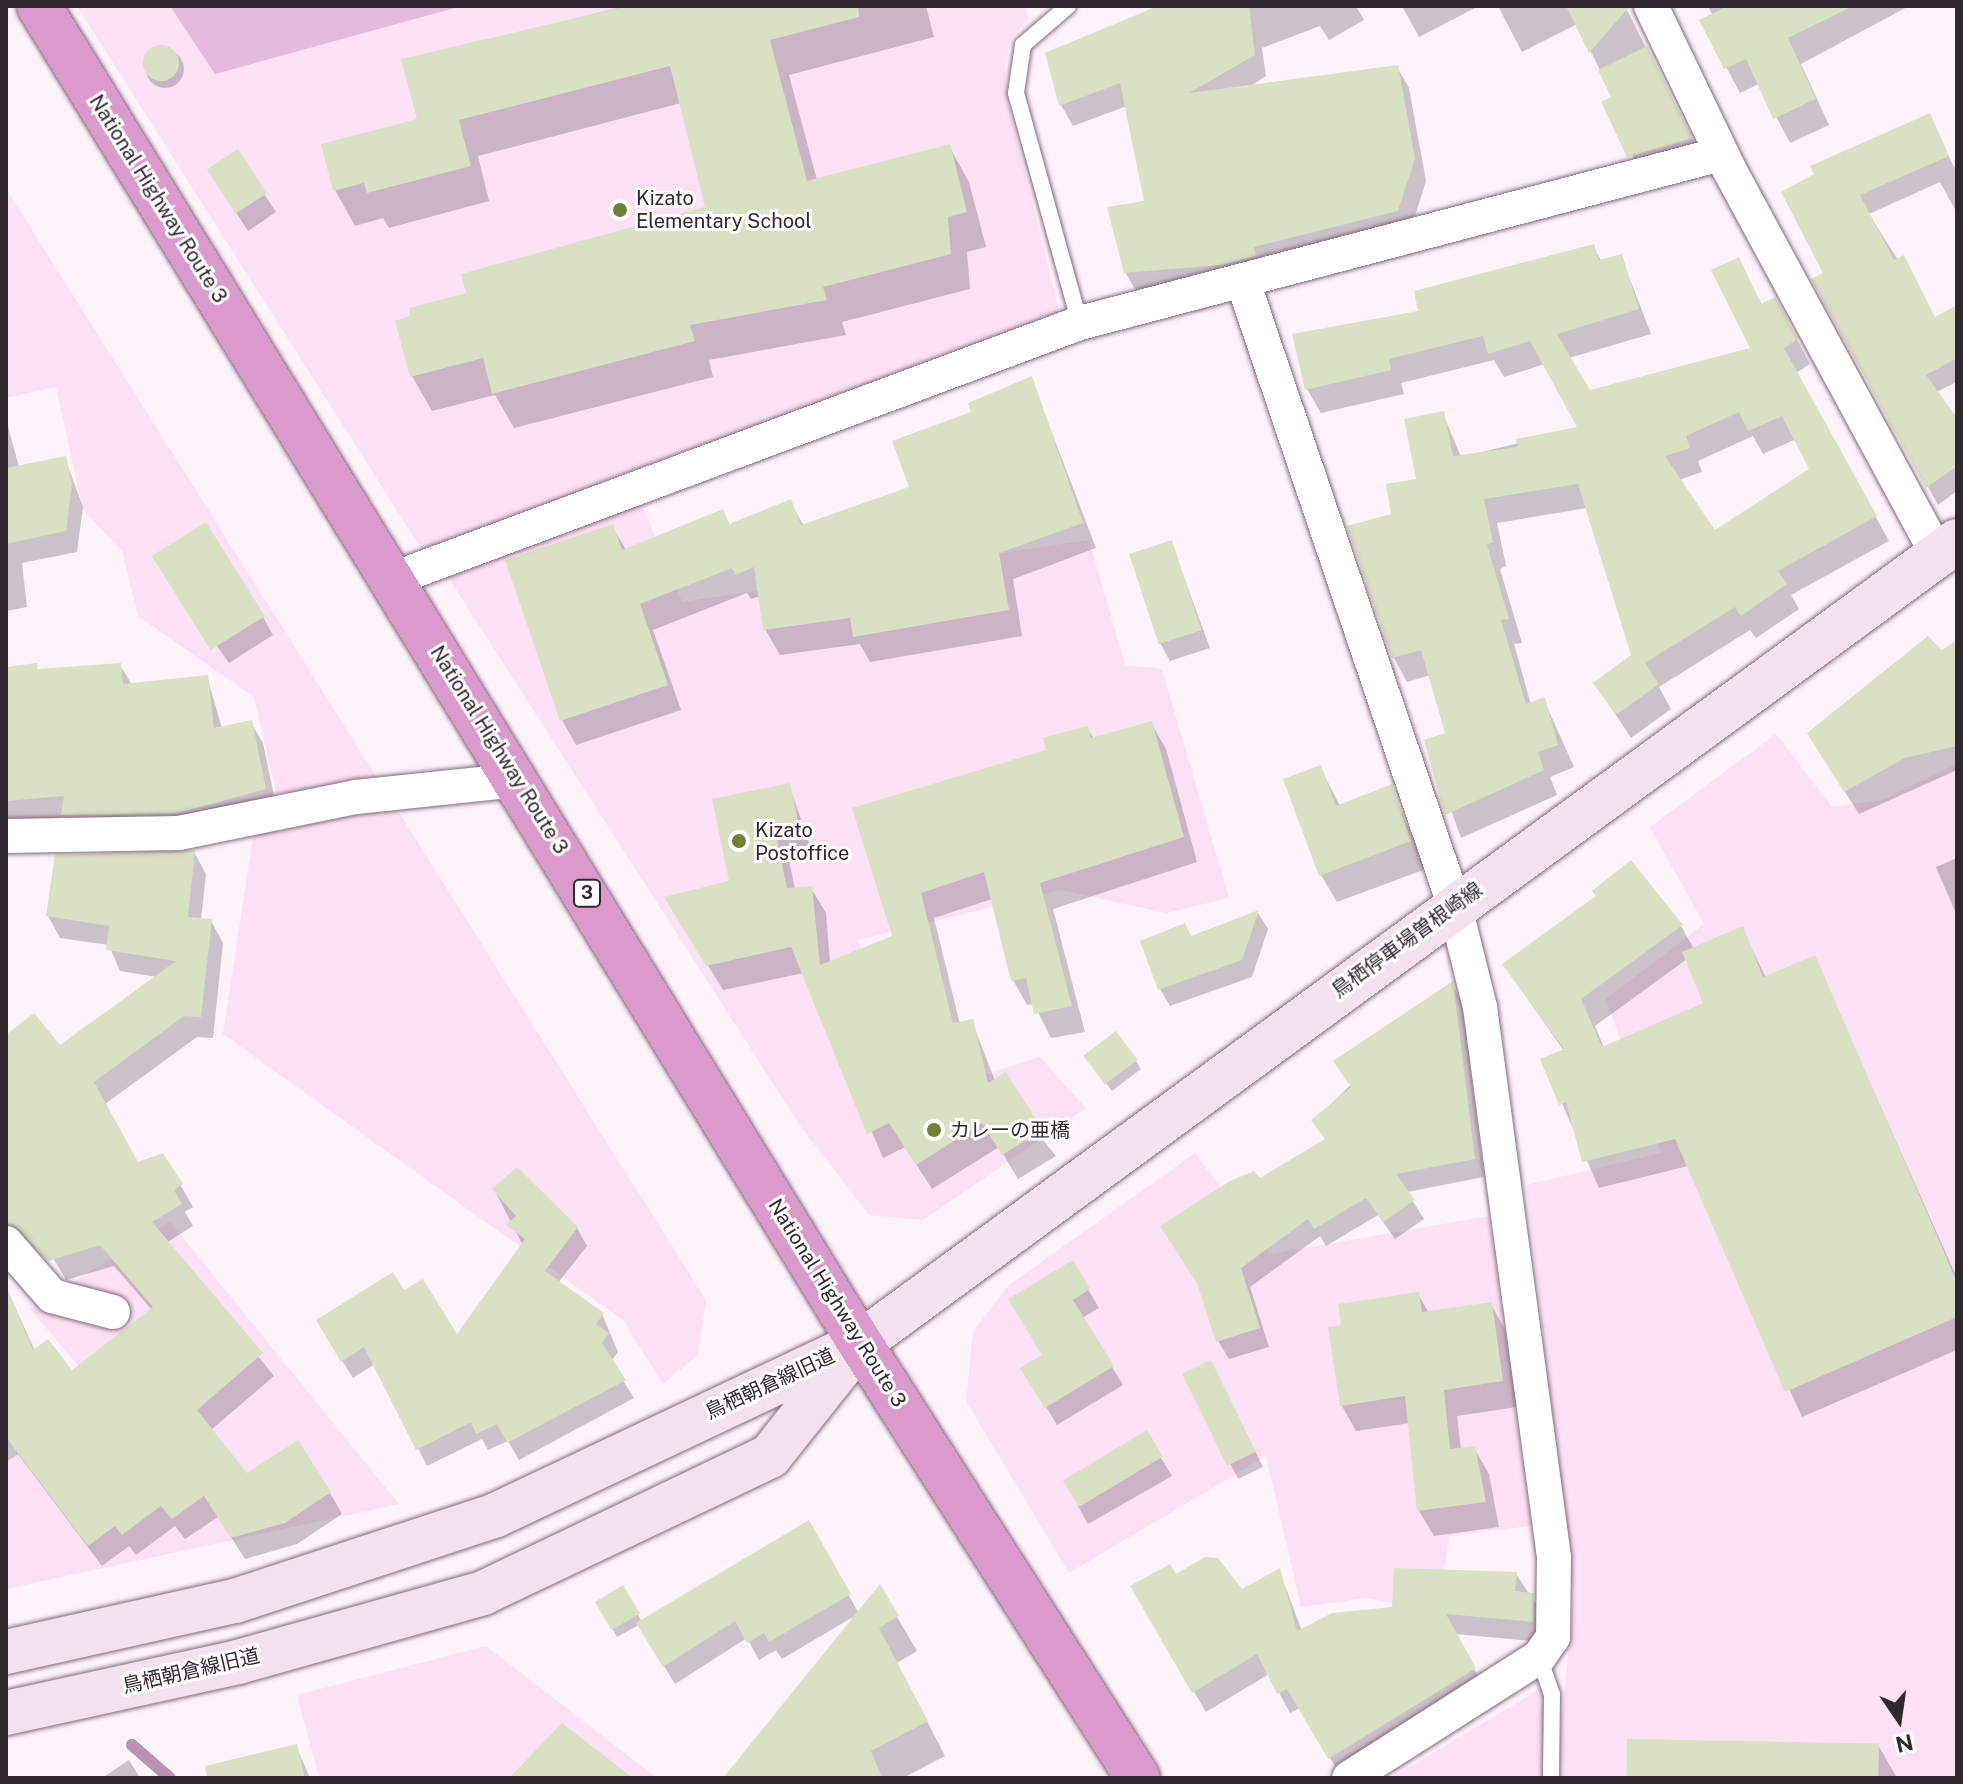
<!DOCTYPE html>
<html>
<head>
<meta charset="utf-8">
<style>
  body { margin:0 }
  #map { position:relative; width:1963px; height:1784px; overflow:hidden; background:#fef2fb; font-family:"Public Sans","Noto Sans JP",sans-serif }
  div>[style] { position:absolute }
  .built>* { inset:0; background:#fce0f5 }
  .green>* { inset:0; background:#e5bbdb }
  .shadow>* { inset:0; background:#0003 }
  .round { border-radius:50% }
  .stream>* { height:12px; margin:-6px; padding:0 6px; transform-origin:6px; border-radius:6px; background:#bc92b2 }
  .building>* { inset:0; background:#d8e1c2; transform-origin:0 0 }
  .roads { filter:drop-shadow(0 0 2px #81697b) drop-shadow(0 0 2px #81697b) }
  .lane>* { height:16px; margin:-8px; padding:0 8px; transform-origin:8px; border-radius:8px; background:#fff }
  .street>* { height:34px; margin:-17px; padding:0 17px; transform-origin:17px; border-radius:17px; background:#fff }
  .secondary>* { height:44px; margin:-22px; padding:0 22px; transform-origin:22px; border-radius:22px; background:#f4e1f0 }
  .highway>* { height:44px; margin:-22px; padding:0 22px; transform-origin:22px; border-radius:22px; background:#da9acc }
  .dots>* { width:22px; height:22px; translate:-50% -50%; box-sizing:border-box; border:4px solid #fff; border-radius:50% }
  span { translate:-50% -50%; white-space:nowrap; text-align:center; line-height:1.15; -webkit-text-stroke:6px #fff; paint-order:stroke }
  .shield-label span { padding:2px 6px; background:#fff; border:2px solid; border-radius:6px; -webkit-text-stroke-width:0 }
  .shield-label { font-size:18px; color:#31272f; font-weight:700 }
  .poi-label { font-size:20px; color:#31272f }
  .left { translate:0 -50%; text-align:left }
  .street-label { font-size:20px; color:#31272f }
  .frame { position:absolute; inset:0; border:8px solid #31272f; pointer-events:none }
  .north { position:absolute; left:1859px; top:1680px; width:80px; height:80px; -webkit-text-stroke:6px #fff; paint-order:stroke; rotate:167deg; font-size:22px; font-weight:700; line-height:32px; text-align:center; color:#31272f }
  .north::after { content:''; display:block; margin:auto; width:28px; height:36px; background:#31272f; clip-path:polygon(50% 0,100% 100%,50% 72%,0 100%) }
</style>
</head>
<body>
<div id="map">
  <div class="built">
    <i style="clip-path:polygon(77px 6px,1025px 6px,1028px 19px,1011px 38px,1005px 65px,1008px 104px,1060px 315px,422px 550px)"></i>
    <i style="clip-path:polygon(6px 189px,706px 1300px,698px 1355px,663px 1384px,623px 1320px,223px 1034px,254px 830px,282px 818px,254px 697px,138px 616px,122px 551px,83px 510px,56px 387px,6px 398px)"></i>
    <i style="clip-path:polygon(641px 502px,682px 602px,1089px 540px,1125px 665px,1162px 669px,1229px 898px,1166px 913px,1061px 890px,858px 940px,914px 1079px,977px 1077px,1040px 1057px,1086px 1108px,923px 1220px,869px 1215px,801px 1127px,448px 577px)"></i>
    <i style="clip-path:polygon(1776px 734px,1832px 807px,1882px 800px,1957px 764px,1957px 1778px,1391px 1778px,1540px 1689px,1559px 1746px,1574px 1596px,1526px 1185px,1661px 1153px,1606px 999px,1704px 924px,1650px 827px)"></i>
    <i style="clip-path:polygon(1195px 1153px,1270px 1254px,1489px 1216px,1531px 1526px,1449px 1536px,1438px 1610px,1365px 1598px,1301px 1607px,1266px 1456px,1069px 1573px,966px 1401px,973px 1332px,1008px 1286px)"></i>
    <i style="clip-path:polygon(170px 1222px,399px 1504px,6px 1589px,6px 1462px,100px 1391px,30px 1309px)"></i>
    <i style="clip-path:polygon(486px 1646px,657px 1778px,319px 1778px,297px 1695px)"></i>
  </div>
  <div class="green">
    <i style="clip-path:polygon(170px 6px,462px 6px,215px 74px)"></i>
  </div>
  <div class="shadow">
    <i style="clip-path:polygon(625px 6px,926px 6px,934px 37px,789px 75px,817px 180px,949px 146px,969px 182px,986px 247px,967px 252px,970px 289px,842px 322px,846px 335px,709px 360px,713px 377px,514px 428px,495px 395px,432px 411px,412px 376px,469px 294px,708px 209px,681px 103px,478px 156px,489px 201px,389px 228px,383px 218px,355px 226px,335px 190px,419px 120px,404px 61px)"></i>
    <i style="clip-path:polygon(1163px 6px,1356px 6px,1364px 20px,1329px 40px,1320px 26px,1262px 48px,1266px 76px,1249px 87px,1397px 67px,1409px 88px,1426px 181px,1410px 232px,1138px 294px,1125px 272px,1147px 203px,1127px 106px,1073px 126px,1061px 105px)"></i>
    <i style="clip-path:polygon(1402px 6px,1479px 6px,1419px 37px)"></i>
    <i style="clip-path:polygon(1498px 6px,1625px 6px,1701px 157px,1639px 175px,1614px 98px,1577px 24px,1522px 52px)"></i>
    <i style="clip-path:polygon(1708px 6px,1909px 6px,1801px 64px,1829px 125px,1790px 143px,1759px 84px,1740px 93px,1702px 21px,1713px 16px)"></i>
    <i class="round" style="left:146px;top:50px;width:38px;height:38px"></i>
    <i style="clip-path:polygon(1929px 116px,1957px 173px,1957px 213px,1940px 182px,1869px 214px,1935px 319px,1957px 306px,1957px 382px,1936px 392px,1957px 421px,1957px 491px,1938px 505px,1814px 280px,1826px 274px,1783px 193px)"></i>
    <i style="clip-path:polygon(237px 152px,276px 212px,248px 231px,220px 188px)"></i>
    <i style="clip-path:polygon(evenodd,1593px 247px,1602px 262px,1621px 256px,1651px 334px,1569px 358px,1589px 392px,1752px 350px,1738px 259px,1762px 305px,1788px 323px,1810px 364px,1796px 373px,1889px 541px,1791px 595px,1799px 609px,1756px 638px,1750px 630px,1659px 687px,1671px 709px,1631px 738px,1595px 683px,1634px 655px,1587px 508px,1497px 523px,1506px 566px,1500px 569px,1522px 643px,1514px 644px,1531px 705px,1544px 700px,1574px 767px,1550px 777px,1557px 795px,1461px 838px,1426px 741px,1447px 734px,1430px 675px,1407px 682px,1394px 658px,1349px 527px,1393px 516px,1418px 481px,1443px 414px,1461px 457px,1580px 428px,1545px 364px,1504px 377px,1494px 360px,1401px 383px,1404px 394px,1321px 413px,1307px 389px,1421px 312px,1593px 247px,1753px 436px,1763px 454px,1796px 439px,1812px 470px,1715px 533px,1679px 480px,1702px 472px,1698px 461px,1753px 436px)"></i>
    <i style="clip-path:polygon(1031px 378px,1096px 548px,1013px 579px,1022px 636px,870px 662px,860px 644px,780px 655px,765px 629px,760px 596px,751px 599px,747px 593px,653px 630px,681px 710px,576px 745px,562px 720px,612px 526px,626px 550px,722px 511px,730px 525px,790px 502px,804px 526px,911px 488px,974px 413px)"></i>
    <i style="clip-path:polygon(6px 419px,19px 467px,65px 458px,83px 507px,77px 552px,22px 563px,27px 607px,6px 611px)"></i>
    <i style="clip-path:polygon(1171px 542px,1210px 648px,1170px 661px,1160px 643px)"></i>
    <i style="clip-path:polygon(154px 557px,263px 617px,273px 635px,229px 663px)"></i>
    <i style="clip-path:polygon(1957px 642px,1957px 770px,1859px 814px,1823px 757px)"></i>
    <i style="clip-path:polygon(120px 665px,132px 685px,207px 677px,222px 728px,251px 723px,263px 743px,277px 810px,75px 835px,65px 817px,6px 822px,6px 672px)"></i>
    <i style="clip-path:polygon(1151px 723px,1166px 749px,1197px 862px,1053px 909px,1085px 1032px,1051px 1038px,1034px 1004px,1027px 1005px,1013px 980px,992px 899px,934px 918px,960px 1024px,972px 1021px,995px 1081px,1056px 1156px,1018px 1179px,999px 1147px,932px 1189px,905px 1147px,883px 1158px,804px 973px,723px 990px,681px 922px,731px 882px,789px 785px,812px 851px,788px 855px,795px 889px,811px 888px,826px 913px,830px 963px,894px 937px,854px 809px,1048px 751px,1087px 728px,1094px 739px)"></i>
    <i style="clip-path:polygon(1320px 767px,1340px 806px,1391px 787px,1426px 869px,1337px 902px,1321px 875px)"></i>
    <i style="clip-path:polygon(194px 852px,206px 874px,201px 920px,211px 921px,223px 943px,213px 1038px,197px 1037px,105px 1104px,138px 1164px,162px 1155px,181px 1186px,193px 1207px,185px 1212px,193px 1226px,166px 1243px,274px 1376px,211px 1430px,246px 1475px,330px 1493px,342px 1514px,297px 1544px,245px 1559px,218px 1517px,185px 1539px,175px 1526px,136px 1555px,129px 1546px,102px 1566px,18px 1454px,6px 1462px,6px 1287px,35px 1351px,71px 1373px,152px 1310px,114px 1266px,66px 1280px,6px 1177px,6px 1035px,33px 1016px,59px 1048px,157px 977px,120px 971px,109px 945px,60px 938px,48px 916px)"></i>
    <i style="clip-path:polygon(1957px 858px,1957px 916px,1936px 867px)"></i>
    <i style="clip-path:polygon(1258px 913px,1268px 929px,1252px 977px,1170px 1006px,1160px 989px,1192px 938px)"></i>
    <i style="clip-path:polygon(evenodd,1681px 926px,1694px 949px,1742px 929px,1766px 978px,1814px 957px,1957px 1278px,1957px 1350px,1802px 1417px,1688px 1166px,1599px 1188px,1543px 1060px,1564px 1051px,1504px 965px,1681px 926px,1687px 959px,1706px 1004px,1604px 1048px,1595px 1026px,1687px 959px)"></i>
    <i style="clip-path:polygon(1452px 984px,1462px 1002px,1484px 1177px,1407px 1192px,1424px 1219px,1395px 1239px,1378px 1215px,1326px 1246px,1320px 1236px,1250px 1287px,1269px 1347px,1229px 1359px,1218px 1341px,1259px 1181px,1326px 1141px,1314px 1121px)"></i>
    <i style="clip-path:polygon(1136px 1061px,1141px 1069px,1112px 1091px,1091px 1064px)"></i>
    <i style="clip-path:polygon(494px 1189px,577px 1228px,587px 1246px,558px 1283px,602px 1314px,618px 1352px,611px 1361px,634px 1398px,519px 1460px,508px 1441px,488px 1450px,482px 1439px,427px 1466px,375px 1364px,353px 1378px,328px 1338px,403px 1293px,456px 1338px,523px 1246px)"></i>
    <i style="clip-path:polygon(1072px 1262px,1099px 1308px,1082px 1318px,1123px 1385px,1057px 1425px,1023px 1368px,1044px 1356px)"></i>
    <i style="clip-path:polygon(1418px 1294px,1429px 1313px,1491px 1304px,1505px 1330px,1517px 1407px,1457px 1416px,1461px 1450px,1474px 1448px,1489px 1474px,1499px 1527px,1434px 1536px,1419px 1511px,1410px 1423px,1356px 1431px,1342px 1406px,1343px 1327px)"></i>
    <i style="clip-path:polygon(1185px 1374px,1218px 1376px,1263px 1467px,1238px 1479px)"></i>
    <i style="clip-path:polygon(1146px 1433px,1172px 1476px,1088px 1524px,1078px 1506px)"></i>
    <i style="clip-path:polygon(809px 1522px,859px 1614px,880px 1588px,917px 1651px,897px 1663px,945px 1756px,903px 1778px,726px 1778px,858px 1614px,782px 1659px,776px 1650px,759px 1660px,747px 1638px,675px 1684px,639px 1625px,617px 1637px,597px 1603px,623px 1588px,642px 1622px)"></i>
    <i style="clip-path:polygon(1279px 1570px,1302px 1631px,1516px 1574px,1544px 1616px,1544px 1642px,1455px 1634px,1486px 1690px,1342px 1778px,1300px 1708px,1290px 1713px,1269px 1674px,1206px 1712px,1132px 1587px,1175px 1576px,1241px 1591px)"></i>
    <i style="clip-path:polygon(1878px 1745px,1897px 1778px,1628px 1778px)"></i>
    <i style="clip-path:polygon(296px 1746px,310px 1778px,238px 1778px)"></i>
    <i style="clip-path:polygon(129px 1760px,140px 1778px,102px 1778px)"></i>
  </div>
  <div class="stream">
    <i style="left:132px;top:1745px;width:50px;rotate:41deg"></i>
  </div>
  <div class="building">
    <i style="clip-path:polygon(627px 6px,858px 6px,859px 17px,770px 40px,807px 181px,950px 144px,967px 212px,948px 217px,951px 254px,823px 287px,827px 300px,690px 325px,695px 341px,492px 394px,483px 358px,410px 377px,395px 321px,410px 316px,409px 308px,466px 293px,461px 274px,705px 207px,670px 66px,459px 120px,471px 166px,367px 193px,364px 183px,333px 191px,321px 144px,417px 119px,401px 59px)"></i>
    <i style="clip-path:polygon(1158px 6px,1249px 6px,1255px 55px,1189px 93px,1398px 65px,1415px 158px,1398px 211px,1254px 247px,1256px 256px,1221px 265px,1124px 273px,1107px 207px,1144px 201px,1120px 83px,1059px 106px,1045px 53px)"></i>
    <i style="clip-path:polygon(1566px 6px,1630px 6px,1589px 53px)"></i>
    <i style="clip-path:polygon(1728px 6px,1853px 6px,1788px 38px,1816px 99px,1773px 119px,1746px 59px,1724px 69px,1699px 20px)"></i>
    <i class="round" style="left:143px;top:45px;width:36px;height:36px"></i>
    <i style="clip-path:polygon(1647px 46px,1692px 138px,1627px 157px,1601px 102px,1611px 97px,1598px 70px)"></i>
    <i style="clip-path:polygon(1930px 113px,1949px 156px,1860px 195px,1894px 260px,1904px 255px,1935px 317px,1957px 305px,1957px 358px,1926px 375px,1957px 418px,1957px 466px,1926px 488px,1811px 279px,1823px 273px,1781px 192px,1814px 174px,1810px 166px)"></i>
    <i style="left:238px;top:149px;width:53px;height:37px;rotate:57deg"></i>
    <i style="clip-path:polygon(evenodd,1594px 244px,1599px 260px,1622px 254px,1639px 309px,1557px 334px,1590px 390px,1750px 348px,1711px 270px,1739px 257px,1761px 304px,1775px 297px,1798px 339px,1784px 348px,1877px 516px,1778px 571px,1787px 584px,1741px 616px,1735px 607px,1645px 663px,1659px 684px,1616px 715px,1593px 683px,1631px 655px,1578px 484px,1484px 499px,1493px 542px,1487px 545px,1509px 619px,1501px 620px,1526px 704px,1545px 697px,1558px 745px,1538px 752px,1544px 770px,1445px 815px,1424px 740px,1445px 733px,1421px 650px,1392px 658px,1347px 526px,1391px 514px,1386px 484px,1416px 479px,1404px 419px,1444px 411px,1453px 456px,1518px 447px,1516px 439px,1577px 427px,1530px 341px,1488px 354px,1483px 336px,1389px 359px,1391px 370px,1305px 390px,1292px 334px,1418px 311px,1414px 291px,1594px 244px,1739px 412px,1748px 431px,1782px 416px,1809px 469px,1715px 530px,1665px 456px,1690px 448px,1686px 436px,1739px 412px)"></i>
    <i style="clip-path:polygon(1032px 376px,1083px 523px,999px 553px,1009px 610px,853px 637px,850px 618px,763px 630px,754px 567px,735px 575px,732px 568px,640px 604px,668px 685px,560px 721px,505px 560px,613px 524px,622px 550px,723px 509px,729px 524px,791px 499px,801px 525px,909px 487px,892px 441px,971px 412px,968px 403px)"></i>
    <i style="clip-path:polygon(66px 456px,72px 484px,66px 531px,6px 544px,6px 468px)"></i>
    <i style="left:206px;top:522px;width:111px;height:64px;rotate:58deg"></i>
    <i style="left:1172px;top:540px;width:95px;height:45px;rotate:72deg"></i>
    <i style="clip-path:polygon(1928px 636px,1942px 650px,1957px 640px,1957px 746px,1905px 758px,1844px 792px,1807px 733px)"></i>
    <i style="clip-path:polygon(37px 663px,38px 669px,121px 663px,123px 684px,208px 675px,214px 728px,252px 720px,266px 789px,177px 813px,61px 815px,64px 796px,6px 801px,6px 667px)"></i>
    <i style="clip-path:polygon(1152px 721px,1184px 837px,1040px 883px,1072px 1006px,1034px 1014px,1026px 978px,1011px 981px,984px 872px,921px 893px,953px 1023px,973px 1019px,988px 1083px,1006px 1072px,1043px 1130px,1002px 1155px,982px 1123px,916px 1165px,889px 1123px,867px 1134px,791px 947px,706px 966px,664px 897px,729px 881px,712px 799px,790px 783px,799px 826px,775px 830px,787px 888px,812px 886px,820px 965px,892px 936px,852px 808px,1046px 750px,1043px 738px,1088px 726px,1091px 738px)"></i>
    <i style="clip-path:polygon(1321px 765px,1336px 806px,1392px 784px,1411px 841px,1319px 876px,1283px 779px)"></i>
    <i style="clip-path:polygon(195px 850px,188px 917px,212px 919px,201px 1017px,184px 1016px,94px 1082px,138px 1162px,163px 1153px,183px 1184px,174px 1190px,182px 1204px,152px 1222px,263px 1353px,197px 1410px,247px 1473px,298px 1440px,331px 1492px,285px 1523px,231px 1538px,204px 1496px,172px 1519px,161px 1506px,122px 1535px,115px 1526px,88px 1546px,6px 1437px,6px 1286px,33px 1350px,48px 1339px,72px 1370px,153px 1307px,100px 1245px,48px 1261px,6px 1224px,6px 1035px,34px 1013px,60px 1045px,176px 961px,106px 950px,109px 926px,46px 916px,55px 855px)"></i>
    <i style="clip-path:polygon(1631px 860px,1683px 925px,1581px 999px,1602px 1047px,1703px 1003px,1682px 952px,1743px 926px,1763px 977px,1815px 955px,1957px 1282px,1957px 1317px,1785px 1392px,1675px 1139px,1582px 1162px,1566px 1102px,1559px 1105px,1540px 1059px,1564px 1049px,1502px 964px,1596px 896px,1592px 891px)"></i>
    <i style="clip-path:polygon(1259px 910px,1242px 960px,1158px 990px,1140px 941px,1185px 923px,1191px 936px)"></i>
    <i style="clip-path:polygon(1453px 981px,1475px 1159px,1396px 1174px,1415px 1200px,1383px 1222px,1366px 1198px,1314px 1229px,1308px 1219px,1241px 1268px,1260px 1328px,1216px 1342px,1197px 1283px,1160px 1226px,1230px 1181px,1254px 1171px,1260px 1178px,1325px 1139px,1311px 1120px,1351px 1087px,1333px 1061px)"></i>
    <i style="left:1116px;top:1031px;width:36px;height:41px;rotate:53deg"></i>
    <i style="clip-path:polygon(517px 1167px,578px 1227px,545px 1271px,604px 1313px,596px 1324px,609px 1333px,602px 1343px,626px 1380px,507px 1443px,497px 1424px,476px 1434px,471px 1422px,416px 1450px,364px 1347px,341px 1362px,316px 1320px,393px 1272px,404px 1290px,423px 1279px,457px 1334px,525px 1239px,506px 1225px,516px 1216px,492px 1189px)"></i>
    <i style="clip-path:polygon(1073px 1260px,1090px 1289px,1073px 1300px,1114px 1366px,1045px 1408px,1020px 1368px,1042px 1355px,1008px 1299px)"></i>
    <i style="clip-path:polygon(1419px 1292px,1422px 1312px,1492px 1302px,1503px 1381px,1444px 1390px,1450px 1449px,1475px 1446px,1486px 1502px,1417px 1511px,1405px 1396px,1340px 1406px,1328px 1327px,1341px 1325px,1338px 1304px)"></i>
    <i style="left:1211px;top:1360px;width:102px;height:32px;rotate:64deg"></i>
    <i style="left:1147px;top:1430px;width:31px;height:98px;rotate:59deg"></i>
    <i style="clip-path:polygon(809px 1520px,851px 1594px,769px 1642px,764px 1633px,747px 1643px,735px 1621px,663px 1667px,636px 1623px)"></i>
    <i style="clip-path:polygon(1205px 1557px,1218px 1558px,1242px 1589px,1280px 1568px,1297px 1631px,1332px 1613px,1392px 1607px,1394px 1568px,1517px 1572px,1515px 1591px,1534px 1593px,1533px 1622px,1446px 1614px,1476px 1668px,1328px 1759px,1287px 1689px,1277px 1694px,1257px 1654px,1192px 1693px,1130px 1586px,1170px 1564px,1176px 1574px)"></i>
    <i style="clip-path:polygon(880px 1584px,899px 1616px,879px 1628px,928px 1721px,871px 1751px,882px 1778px,723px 1778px)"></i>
    <i style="left:623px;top:1585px;width:33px;height:33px;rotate:59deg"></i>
    <i style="clip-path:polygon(562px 1723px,633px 1778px,509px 1778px)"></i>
    <i style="left:1627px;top:1739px;width:252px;height:39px;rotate:1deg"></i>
    <i style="clip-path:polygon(297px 1744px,305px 1778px,207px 1778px,205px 1766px)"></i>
  </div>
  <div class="roads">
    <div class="lane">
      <i style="left:1068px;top:6px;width:60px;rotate:139.1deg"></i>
      <i style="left:1023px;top:45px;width:49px;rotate:98.3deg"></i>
      <i style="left:1016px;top:93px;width:239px;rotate:74.5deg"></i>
      <i style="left:1539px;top:1657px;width:39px;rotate:71deg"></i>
      <i style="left:1552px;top:1694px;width:84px;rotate:90.7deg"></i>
    </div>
    <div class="street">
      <i style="left:1651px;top:6px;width:181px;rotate:64.4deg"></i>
      <i style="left:1729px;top:169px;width:439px;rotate:61.6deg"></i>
      <i style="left:1243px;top:282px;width:660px;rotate:71.26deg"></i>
      <i style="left:1455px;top:907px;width:103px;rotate:76deg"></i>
      <i style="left:1480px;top:1007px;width:555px;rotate:82.34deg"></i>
      <i style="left:1554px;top:1557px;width:80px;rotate:90.7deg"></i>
      <i style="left:1553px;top:1637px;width:24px;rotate:125deg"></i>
      <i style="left:1539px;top:1657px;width:225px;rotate:147.5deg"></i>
      <i style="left:393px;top:579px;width:733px;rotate:-20.44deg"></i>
      <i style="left:1080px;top:323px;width:663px;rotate:-14.77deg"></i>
      <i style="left:6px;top:836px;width:173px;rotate:-1deg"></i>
      <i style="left:179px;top:833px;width:181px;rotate:-11.5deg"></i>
      <i style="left:356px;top:797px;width:162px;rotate:-6deg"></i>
      <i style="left:6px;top:1243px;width:70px;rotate:49deg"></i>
      <i style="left:52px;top:1296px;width:63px;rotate:14.7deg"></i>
    </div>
    <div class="secondary">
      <i style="left:6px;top:1652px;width:235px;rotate:-12.6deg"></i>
      <i style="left:235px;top:1601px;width:275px;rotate:-18.2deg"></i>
      <i style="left:496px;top:1515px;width:403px;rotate:-25.3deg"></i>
      <i style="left:860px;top:1343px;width:1359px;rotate:-36.17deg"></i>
      <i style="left:6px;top:1713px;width:238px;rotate:-12.4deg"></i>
      <i style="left:238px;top:1662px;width:255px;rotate:-15.7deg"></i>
      <i style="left:483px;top:1593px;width:318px;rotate:-25.5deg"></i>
      <i style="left:770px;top:1456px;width:138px;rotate:-51.5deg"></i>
    </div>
    <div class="highway">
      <i style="left:39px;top:6px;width:1569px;rotate:58.45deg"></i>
      <i style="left:860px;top:1343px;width:516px;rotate:57.42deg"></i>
    </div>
  </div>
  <div class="dots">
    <i style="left:620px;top:210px;background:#708232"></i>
    <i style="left:739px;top:841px;background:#708232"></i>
    <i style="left:934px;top:1130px;background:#708232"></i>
  </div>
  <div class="shield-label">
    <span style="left:587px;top:893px">3</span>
  </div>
  <div class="poi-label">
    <span class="left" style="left:636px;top:210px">Kizato<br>Elementary School</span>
    <span class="left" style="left:755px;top:842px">Kizato<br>Postoffice</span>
    <span class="left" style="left:950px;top:1130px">カレーの亜橋</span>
  </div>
  <div class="street-label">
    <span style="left:158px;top:199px;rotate:58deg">National Highway Route 3</span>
    <span style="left:499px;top:750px;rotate:58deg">National Highway Route 3</span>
    <span style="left:1407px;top:940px;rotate:-36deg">鳥栖停車場曽根崎線</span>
    <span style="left:837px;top:1303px;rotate:58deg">National Highway Route 3</span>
    <span style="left:770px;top:1384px;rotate:-25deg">鳥栖朝倉線旧道</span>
    <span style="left:191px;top:1671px;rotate:-13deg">鳥栖朝倉線旧道</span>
  </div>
  <div class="frame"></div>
  <div class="north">N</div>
</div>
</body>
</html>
